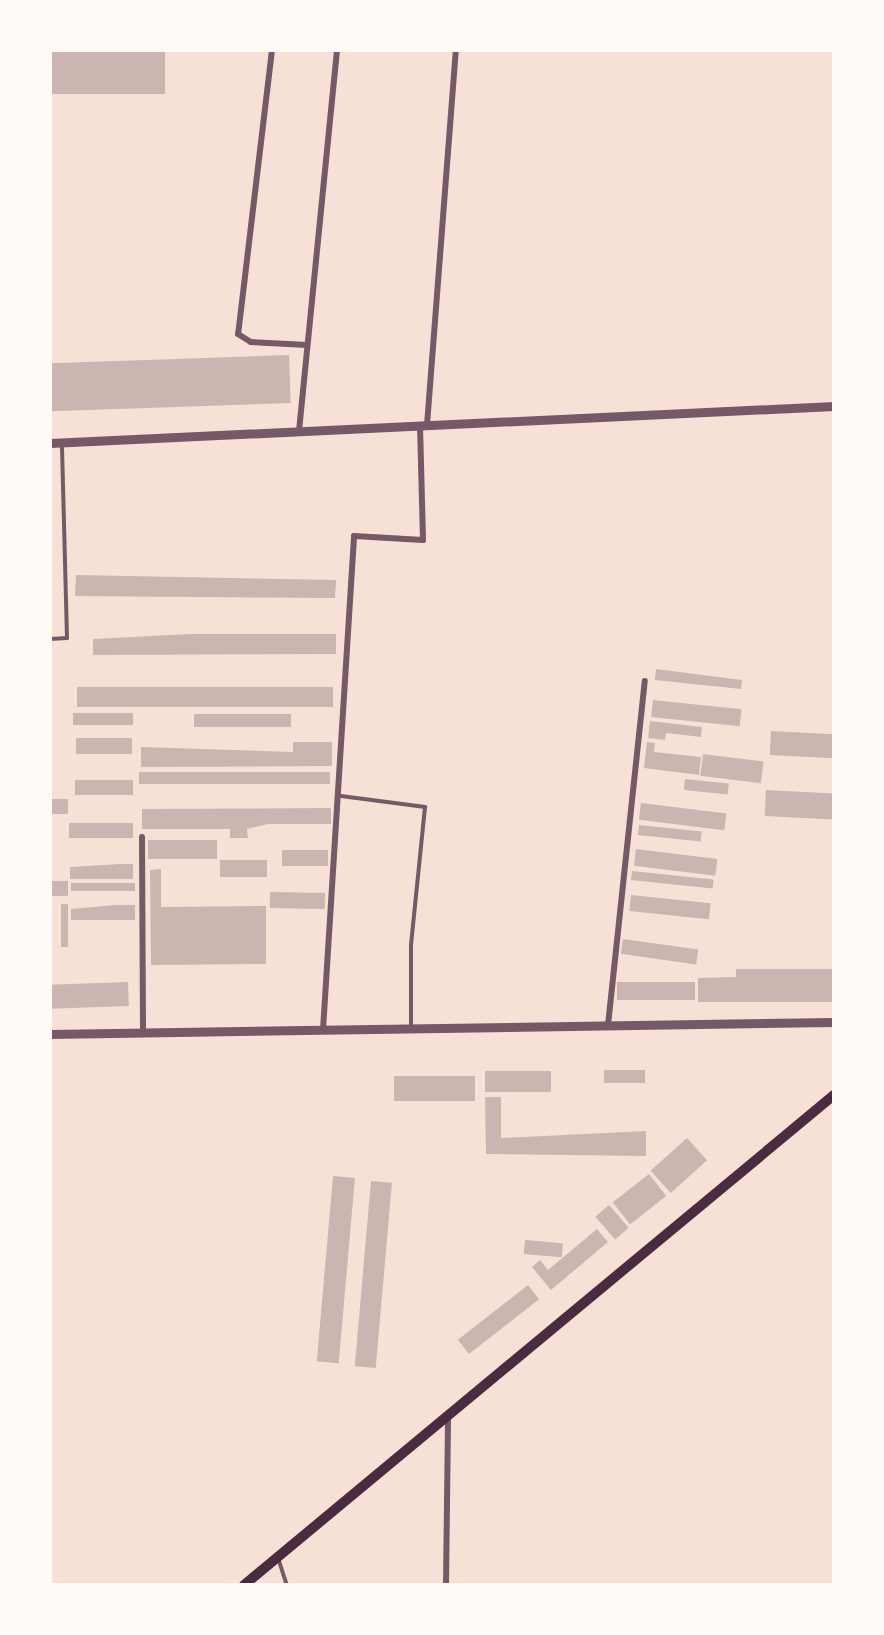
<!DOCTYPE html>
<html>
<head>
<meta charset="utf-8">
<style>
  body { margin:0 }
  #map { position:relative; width:884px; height:1635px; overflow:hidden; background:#f7e1d7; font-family:"IBM Plex Serif",serif }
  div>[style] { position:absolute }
  .building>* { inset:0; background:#ccb4b1; transform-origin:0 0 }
  .service>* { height:4px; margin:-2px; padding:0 2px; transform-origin:2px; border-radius:2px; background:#755966 }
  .minor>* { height:6px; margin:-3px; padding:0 3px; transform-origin:3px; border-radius:3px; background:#755966 }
  .tertiary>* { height:9px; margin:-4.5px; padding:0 4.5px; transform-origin:4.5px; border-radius:4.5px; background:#755966 }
  .secondary>* { height:10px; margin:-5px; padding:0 5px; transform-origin:5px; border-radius:5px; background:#4a2c40 }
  span { translate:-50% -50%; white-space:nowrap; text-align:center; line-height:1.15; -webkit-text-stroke:8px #fffaf5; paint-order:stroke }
  .frame { position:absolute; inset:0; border:52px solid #fffaf5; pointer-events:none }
</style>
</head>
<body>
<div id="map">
  <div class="building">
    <i style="left:50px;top:50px;width:115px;height:44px"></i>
    <i style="left:289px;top:355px;width:48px;height:239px;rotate:88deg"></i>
    <i style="clip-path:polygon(76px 575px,336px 580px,335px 598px,75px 596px)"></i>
    <i style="clip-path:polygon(191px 634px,336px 634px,336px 654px,93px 655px,93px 639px)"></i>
    <i style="clip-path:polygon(656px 669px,742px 680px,741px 689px,655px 680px)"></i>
    <i style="left:333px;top:687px;width:20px;height:256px;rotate:90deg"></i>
    <i style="left:653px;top:700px;width:89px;height:17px;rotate:6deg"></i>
    <i style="left:133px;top:713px;width:12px;height:60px;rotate:90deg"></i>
    <i style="left:194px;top:714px;width:97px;height:13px"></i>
    <i style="clip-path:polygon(650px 721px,702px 727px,701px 737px,666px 733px,665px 740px,648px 738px)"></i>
    <i style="left:771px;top:731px;width:63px;height:24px;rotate:3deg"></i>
    <i style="left:76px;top:738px;width:56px;height:16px"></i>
    <i style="clip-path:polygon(293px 742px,332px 742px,332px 766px,141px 767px,141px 747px,293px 752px)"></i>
    <i style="clip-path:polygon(647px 742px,655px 743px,654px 752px,701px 757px,699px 775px,644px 768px)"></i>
    <i style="left:703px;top:754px;width:61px;height:22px;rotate:7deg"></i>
    <i style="left:139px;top:772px;width:191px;height:12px"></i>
    <i style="left:685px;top:779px;width:44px;height:11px;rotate:6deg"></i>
    <i style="left:75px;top:780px;width:58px;height:15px"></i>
    <i style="left:766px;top:790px;width:68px;height:26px;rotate:3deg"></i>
    <i style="left:50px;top:799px;width:18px;height:15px"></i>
    <i style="left:641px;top:803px;width:86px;height:17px;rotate:7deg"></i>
    <i style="clip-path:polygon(331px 808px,331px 824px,268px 824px,247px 829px,248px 838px,230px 838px,230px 829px,142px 829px,142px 809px)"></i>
    <i style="left:69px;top:823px;width:64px;height:15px"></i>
    <i style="left:639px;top:825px;width:63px;height:10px;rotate:6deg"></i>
    <i style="left:217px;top:840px;width:19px;height:69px;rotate:90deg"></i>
    <i style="left:636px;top:849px;width:82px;height:17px;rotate:7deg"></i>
    <i style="left:328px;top:850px;width:16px;height:46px;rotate:90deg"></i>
    <i style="left:220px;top:860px;width:47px;height:17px"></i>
    <i style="clip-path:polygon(120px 864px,133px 864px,133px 879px,70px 879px,70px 867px)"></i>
    <i style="clip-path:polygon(161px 869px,161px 907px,266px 906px,266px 964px,151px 965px,150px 870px)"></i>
    <i style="left:632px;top:871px;width:82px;height:9px;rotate:6deg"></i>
    <i style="left:50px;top:881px;width:18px;height:15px"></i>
    <i style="left:71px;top:883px;width:64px;height:8px"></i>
    <i style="left:270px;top:892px;width:55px;height:16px;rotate:1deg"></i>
    <i style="left:631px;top:895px;width:80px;height:16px;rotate:6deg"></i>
    <i style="left:61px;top:904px;width:7px;height:43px"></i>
    <i style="clip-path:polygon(115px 905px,135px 905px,135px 920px,71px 920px,71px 909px)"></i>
    <i style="left:623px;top:939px;width:76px;height:15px;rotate:8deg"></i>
    <i style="clip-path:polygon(736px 969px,834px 969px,834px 1002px,698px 1002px,698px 978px,736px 977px)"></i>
    <i style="left:128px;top:982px;width:24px;height:78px;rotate:88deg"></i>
    <i style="left:617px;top:982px;width:78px;height:18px"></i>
    <i style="left:604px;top:1070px;width:41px;height:13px"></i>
    <i style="left:485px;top:1071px;width:66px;height:21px"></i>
    <i style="left:475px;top:1076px;width:25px;height:81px;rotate:90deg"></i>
    <i style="clip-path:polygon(485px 1097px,501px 1097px,501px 1138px,646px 1131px,646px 1156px,486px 1154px)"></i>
    <i style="left:687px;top:1138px;width:30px;height:49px;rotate:48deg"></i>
    <i style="left:649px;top:1174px;width:28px;height:46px;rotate:52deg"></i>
    <i style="left:333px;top:1176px;width:22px;height:186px;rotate:5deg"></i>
    <i style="left:371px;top:1181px;width:21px;height:186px;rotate:5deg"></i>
    <i style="left:609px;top:1205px;width:30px;height:18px;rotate:49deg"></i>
    <i style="clip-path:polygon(597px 1229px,608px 1242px,551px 1290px,532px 1267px,540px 1260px,548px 1270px)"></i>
    <i style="left:525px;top:1240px;width:38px;height:14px;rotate:5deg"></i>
    <i style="left:528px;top:1285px;width:18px;height:89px;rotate:52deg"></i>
  </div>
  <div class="service">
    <i style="left:50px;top:639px;width:17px;rotate:-3deg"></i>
    <i style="left:67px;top:638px;width:192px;rotate:-91.5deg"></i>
    <i style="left:341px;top:796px;width:85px;rotate:7.5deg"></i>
    <i style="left:425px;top:807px;width:139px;rotate:95.8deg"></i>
    <i style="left:411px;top:945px;width:80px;rotate:90deg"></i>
    <i style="left:279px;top:1561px;width:25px;rotate:72deg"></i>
  </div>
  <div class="minor">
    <i style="left:272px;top:50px;width:286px;rotate:96.8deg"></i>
    <i style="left:238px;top:334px;width:15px;rotate:32deg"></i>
    <i style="left:251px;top:342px;width:56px;rotate:3.1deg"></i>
    <i style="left:427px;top:425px;width:376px;rotate:-85.6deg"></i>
    <i style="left:299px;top:431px;width:383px;rotate:-84.3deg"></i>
    <i style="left:142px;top:837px;width:195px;rotate:89.7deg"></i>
    <i style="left:608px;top:1025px;width:346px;rotate:-83.9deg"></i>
    <i style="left:323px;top:1030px;width:495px;rotate:-86.4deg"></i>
    <i style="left:354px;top:536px;width:69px;rotate:3.3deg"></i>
    <i style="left:423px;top:540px;width:114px;rotate:-91.5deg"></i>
    <i style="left:446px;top:1585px;width:169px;rotate:-89.3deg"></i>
  </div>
  <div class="tertiary">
    <i style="left:50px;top:443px;width:785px;rotate:-2.7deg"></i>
    <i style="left:50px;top:1034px;width:784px;rotate:-0.88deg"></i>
  </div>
  <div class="secondary">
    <i style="left:244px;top:1585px;width:767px;rotate:-39.71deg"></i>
  </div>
  <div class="frame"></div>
</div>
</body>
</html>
